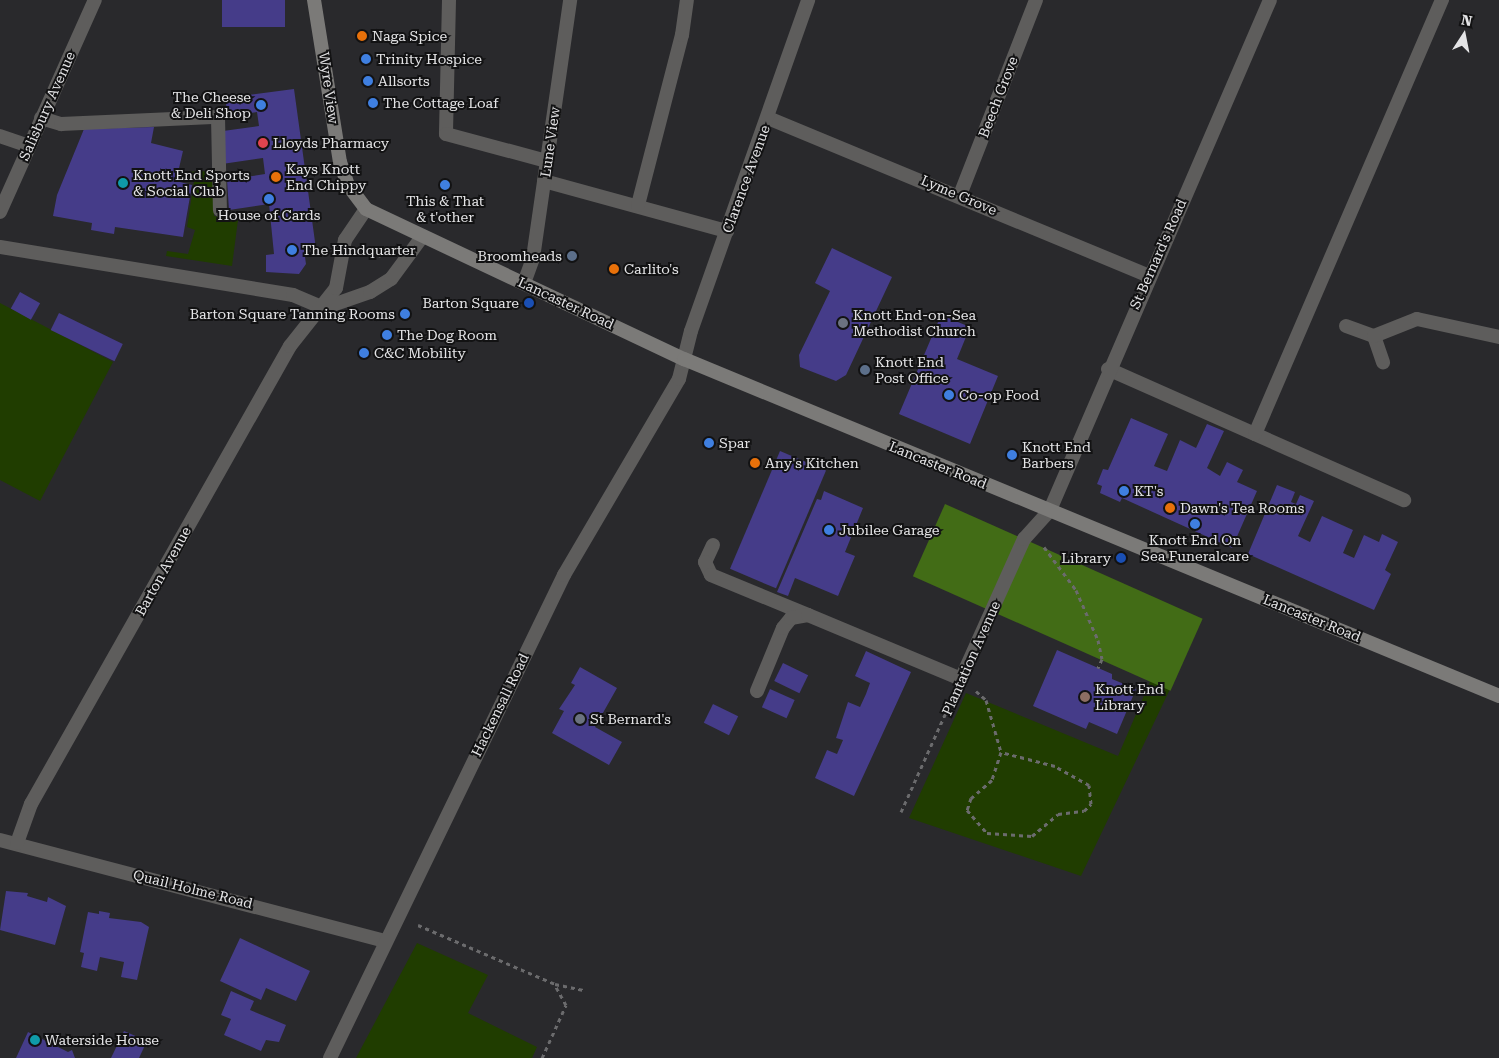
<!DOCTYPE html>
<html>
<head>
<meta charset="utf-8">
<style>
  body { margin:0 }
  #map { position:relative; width:1499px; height:1058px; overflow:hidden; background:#29292c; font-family:"Roboto Serif",serif }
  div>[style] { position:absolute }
  .green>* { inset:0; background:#203d00 }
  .forest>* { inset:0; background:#426c16; transform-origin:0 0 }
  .building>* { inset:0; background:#453c89; transform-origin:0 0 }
  .path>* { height:3px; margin-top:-1.5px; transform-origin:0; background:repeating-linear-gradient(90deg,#6b6b6d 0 4px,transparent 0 8px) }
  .service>* { height:14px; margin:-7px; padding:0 7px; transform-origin:7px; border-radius:7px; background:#5e5d5c }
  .minor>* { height:14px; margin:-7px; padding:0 7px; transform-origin:7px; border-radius:7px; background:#5e5d5c }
  .secondary>* { height:14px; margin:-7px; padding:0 7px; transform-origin:7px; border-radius:7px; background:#7b7a78 }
  .dots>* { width:14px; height:14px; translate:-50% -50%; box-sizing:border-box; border:2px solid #121213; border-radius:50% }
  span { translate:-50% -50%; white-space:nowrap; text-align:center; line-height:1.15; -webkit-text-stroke:4px #121213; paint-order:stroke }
  .poi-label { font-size:14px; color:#e4e4e6 }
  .left { translate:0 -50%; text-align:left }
  .right { translate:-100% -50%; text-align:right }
  .street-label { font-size:14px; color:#e4e4e6 }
  .north { position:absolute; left:1439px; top:10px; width:50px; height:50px; -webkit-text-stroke:4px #121213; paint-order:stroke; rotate:11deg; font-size:14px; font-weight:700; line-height:20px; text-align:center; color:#e4e4e6 }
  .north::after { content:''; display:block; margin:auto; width:18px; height:22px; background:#e4e4e6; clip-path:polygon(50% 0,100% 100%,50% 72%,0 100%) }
</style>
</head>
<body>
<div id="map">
  <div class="green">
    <i style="clip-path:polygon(213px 171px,214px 216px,238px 220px,232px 266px,166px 256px,167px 251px,188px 254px,195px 230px,187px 227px,194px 181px,177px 178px,179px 172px)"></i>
    <i style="clip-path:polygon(0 303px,113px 362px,40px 501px,0 480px)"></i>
    <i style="clip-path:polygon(1152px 677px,1172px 685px,1081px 876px,909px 818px,966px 693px,1118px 756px)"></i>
    <i style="clip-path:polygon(417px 943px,488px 975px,468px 1013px,537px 1047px,532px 1058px,356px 1058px)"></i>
  </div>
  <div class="forest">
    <i style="left:945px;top:504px;width:282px;height:79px;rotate:24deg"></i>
  </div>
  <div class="building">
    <i style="left:222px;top:0;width:63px;height:27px"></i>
    <i style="clip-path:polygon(294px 89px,316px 249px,304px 250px,306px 264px,299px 274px,266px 272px,266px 255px,274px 254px,269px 204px,229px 210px,227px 180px,265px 174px,263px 158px,222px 164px,223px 131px,259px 126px,257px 112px,228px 116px,225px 98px)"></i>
    <i style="clip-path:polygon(154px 127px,151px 143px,183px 151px,176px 181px,192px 185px,183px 237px,115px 227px,114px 234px,91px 230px,92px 223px,53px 216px,57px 195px,84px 129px)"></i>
    <i style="clip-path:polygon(832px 248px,892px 277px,846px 375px,836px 381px,800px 367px,799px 355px,830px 291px,815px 283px)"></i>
    <i style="left:20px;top:292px;width:23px;height:19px;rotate:29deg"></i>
    <i style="left:59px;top:313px;width:71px;height:19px;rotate:26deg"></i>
    <i style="clip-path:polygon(941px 315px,970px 327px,957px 359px,998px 376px,970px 444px,899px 414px)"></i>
    <i style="clip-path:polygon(1131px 418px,1168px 434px,1154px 466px,1167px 471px,1180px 440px,1196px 448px,1207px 424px,1224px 431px,1207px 468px,1220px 476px,1227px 462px,1243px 470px,1237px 482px,1257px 491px,1232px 548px,1122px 498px,1120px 502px,1100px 493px,1102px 486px,1097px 484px,1103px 469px,1108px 470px)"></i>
    <i style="left:780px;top:451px;width:50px;height:128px;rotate:23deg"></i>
    <i style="clip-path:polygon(1277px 485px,1295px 492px,1291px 502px,1296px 504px,1300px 495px,1314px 501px,1298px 536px,1310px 542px,1322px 516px,1353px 530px,1343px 553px,1354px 558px,1364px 535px,1379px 542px,1382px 534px,1398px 542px,1385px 570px,1391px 574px,1374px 610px,1248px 554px)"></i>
    <i style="clip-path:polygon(824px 491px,863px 508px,845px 552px,855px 556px,838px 596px,795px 578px,788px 596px,777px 592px,817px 499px,821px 500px)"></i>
    <i style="clip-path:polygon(1057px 650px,1112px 674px,1112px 679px,1136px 689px,1117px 734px,1089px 722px,1086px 729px,1033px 706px)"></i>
    <i style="clip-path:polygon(866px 651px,911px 672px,854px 796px,815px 778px,827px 750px,837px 754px,843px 740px,836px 738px,848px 702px,860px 707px,866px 694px,870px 683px,855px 676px)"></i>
    <i style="left:783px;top:663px;width:28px;height:20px;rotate:26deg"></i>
    <i style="clip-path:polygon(580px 667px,617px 688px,595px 727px,622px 742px,609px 765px,552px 733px,564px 711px,559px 709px,575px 685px,571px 683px)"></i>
    <i style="left:770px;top:689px;width:27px;height:20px;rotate:24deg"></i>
    <i style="left:713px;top:704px;width:28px;height:21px;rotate:26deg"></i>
    <i style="clip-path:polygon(6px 891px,28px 893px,27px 896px,47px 902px,48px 897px,66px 906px,55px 945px,0 930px)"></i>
    <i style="clip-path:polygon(99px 911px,110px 913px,109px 918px,141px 922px,149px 927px,137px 980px,121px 977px,124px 962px,100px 957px,97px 971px,81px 967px,84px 953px,80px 952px,88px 912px,99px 914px)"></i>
    <i style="clip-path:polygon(240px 938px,310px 971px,296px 1001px,266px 988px,261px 1000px,220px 981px)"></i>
    <i style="clip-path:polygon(231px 991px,254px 1001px,250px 1010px,286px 1025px,279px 1042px,266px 1040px,261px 1051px,224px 1035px,231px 1019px,221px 1015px)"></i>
    <i style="clip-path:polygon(124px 1031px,147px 1041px,139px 1058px,111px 1058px)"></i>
    <i style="clip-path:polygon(28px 1032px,68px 1052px,72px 1050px,75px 1058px,16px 1058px)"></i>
  </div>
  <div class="path">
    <i style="left:364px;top:249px;width:18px;rotate:22deg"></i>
    <i style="left:1044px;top:547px;width:54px;rotate:53.3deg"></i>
    <i style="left:1076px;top:590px;width:55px;rotate:66.3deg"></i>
    <i style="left:1098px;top:640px;width:19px;rotate:78deg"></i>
    <i style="left:1102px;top:659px;width:10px;rotate:114deg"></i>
    <i style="left:976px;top:691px;width:13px;rotate:42deg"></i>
    <i style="left:986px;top:700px;width:54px;rotate:73.9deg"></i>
    <i style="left:1001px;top:752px;width:29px;rotate:108deg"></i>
    <i style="left:992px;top:780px;width:28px;rotate:139deg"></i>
    <i style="left:971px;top:798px;width:13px;rotate:108deg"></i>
    <i style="left:967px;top:810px;width:30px;rotate:49deg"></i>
    <i style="left:987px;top:833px;width:45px;rotate:3.8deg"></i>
    <i style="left:1032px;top:836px;width:34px;rotate:-40deg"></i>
    <i style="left:1058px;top:814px;width:26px;rotate:-7deg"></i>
    <i style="left:1084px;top:811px;width:10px;rotate:-45deg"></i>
    <i style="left:1091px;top:804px;width:19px;rotate:-96deg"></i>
    <i style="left:1089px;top:785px;width:39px;rotate:-151deg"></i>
    <i style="left:1055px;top:766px;width:56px;rotate:-165.5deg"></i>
    <i style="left:901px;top:812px;width:126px;rotate:-65.7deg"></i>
    <i style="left:418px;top:925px;width:149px;rotate:23.3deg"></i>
    <i style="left:555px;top:984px;width:29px;rotate:12deg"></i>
    <i style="left:542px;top:1058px;width:58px;rotate:-65.6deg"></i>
    <i style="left:566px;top:1005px;width:23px;rotate:-119deg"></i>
  </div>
  <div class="service">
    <i style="left:449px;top:0;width:134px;rotate:91.3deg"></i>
    <i style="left:446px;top:134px;width:105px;rotate:15deg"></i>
    <i style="left:41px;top:118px;width:21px;rotate:17deg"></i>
    <i style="left:61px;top:124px;width:157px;rotate:-2.6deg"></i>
    <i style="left:218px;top:117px;width:93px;rotate:88.8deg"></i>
    <i style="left:0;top:136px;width:31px;rotate:19deg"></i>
    <i style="left:544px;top:181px;width:190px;rotate:15.3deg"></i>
    <i style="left:638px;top:205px;width:176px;rotate:-75.5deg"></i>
    <i style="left:682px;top:35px;width:35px;rotate:-82deg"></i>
    <i style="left:1108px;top:369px;width:324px;rotate:23.9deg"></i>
    <i style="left:1255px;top:434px;width:473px;rotate:-66.7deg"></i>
    <i style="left:713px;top:545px;width:19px;rotate:115deg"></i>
    <i style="left:705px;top:562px;width:14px;rotate:65deg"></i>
    <i style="left:711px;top:575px;width:105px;rotate:22.4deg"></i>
    <i style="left:757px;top:691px;width:68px;rotate:-67.6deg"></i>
    <i style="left:783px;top:628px;width:13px;rotate:-51deg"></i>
    <i style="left:791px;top:618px;width:17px;rotate:-10deg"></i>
    <i style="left:808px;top:615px;width:166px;rotate:22.7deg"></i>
  </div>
  <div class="minor">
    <i style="left:768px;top:118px;width:412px;rotate:22.5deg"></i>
    <i style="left:960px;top:195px;width:209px;rotate:-68.7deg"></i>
    <i style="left:0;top:212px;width:232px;rotate:-65.9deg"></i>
    <i style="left:0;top:247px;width:297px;rotate:9.3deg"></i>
    <i style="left:293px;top:295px;width:34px;rotate:23deg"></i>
    <i style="left:524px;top:283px;width:27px;rotate:-70deg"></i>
    <i style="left:533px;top:258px;width:261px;rotate:-81.8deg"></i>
    <i style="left:324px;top:308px;width:49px;rotate:-19.2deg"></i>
    <i style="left:370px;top:292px;width:25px;rotate:-32deg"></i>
    <i style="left:391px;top:279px;width:52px;rotate:-53.6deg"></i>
    <i style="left:1346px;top:326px;width:30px;rotate:20deg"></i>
    <i style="left:1374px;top:336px;width:28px;rotate:71deg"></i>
    <i style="left:1374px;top:336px;width:46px;rotate:-21.6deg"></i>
    <i style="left:1417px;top:319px;width:84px;rotate:12.4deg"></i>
    <i style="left:961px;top:679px;width:154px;rotate:-65.8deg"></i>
    <i style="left:1024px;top:539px;width:39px;rotate:-48deg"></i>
    <i style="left:1050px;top:510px;width:555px;rotate:-66.67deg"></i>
    <i style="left:0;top:840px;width:399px;rotate:14.7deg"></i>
    <i style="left:17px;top:843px;width:41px;rotate:-70.3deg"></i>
    <i style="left:31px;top:804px;width:526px;rotate:-60.51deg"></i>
    <i style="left:290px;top:346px;width:74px;rotate:-51.6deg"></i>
    <i style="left:336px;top:288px;width:49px;rotate:-79.4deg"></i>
    <i style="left:345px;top:240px;width:37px;rotate:-56deg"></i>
    <i style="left:330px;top:1058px;width:537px;rotate:-64.15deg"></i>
    <i style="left:564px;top:575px;width:227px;rotate:-59.6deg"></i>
    <i style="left:679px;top:379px;width:49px;rotate:-76deg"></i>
    <i style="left:691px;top:331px;width:351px;rotate:-70.5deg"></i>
  </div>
  <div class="secondary">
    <i style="left:314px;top:0;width:164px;rotate:80.9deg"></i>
    <i style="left:340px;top:162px;width:24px;rotate:71deg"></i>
    <i style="left:348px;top:185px;width:30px;rotate:53deg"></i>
    <i style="left:366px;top:209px;width:352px;rotate:25.3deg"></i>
    <i style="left:684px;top:359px;width:882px;rotate:22.46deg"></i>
  </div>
  <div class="dots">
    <i style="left:362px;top:36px;background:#e8710a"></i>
    <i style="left:366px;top:59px;background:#3f7fe0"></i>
    <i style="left:368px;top:81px;background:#3f7fe0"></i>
    <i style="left:373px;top:103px;background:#3f7fe0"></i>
    <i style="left:261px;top:105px;background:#3f7fe0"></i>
    <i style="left:263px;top:143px;background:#e0444e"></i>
    <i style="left:276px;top:177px;background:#e8710a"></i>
    <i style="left:123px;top:183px;background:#0f9aa8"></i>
    <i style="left:445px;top:185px;background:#3f7fe0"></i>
    <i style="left:269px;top:199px;background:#3f7fe0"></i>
    <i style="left:292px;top:250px;background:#3f7fe0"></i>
    <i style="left:572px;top:256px;background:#5c6f8a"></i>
    <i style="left:614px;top:269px;background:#e8710a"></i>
    <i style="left:529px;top:303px;background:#1a4fb4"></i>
    <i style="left:405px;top:314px;background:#3f7fe0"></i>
    <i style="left:843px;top:323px;background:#6b7280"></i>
    <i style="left:387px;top:335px;background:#3f7fe0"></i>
    <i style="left:364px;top:353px;background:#3f7fe0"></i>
    <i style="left:865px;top:370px;background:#5c6f8a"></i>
    <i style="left:949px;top:395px;background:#3f7fe0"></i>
    <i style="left:709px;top:443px;background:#3f7fe0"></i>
    <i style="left:1012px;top:455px;background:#3f7fe0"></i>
    <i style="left:755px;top:463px;background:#e8710a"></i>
    <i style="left:1124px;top:491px;background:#3f7fe0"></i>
    <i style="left:1170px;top:508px;background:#e8710a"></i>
    <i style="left:1195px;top:524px;background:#3f7fe0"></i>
    <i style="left:829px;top:530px;background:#3f7fe0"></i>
    <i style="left:1121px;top:558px;background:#1a4fb4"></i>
    <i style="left:1085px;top:697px;background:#8d6e63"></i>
    <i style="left:580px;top:719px;background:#6b7280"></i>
    <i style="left:35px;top:1040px;background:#0f9aa8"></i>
  </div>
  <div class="poi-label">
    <span class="left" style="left:372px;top:36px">Naga Spice</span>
    <span class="left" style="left:376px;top:59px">Trinity Hospice</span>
    <span class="left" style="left:378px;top:81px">Allsorts</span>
    <span class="right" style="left:251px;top:105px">The Cheese<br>&amp; Deli Shop</span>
    <span class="left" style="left:383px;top:103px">The Cottage Loaf</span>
    <span class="left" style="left:273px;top:143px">Lloyds Pharmacy</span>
    <span class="left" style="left:286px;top:177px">Kays Knott<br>End Chippy</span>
    <span class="left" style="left:133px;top:183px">Knott End Sports<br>&amp; Social Club</span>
    <span style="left:445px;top:209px">This &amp; That<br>&amp; t'other</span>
    <span style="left:269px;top:215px">House of Cards</span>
    <span class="left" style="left:302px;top:250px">The Hindquarter</span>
    <span class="right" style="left:562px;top:256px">Broomheads</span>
    <span class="left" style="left:624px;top:269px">Carlito's</span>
    <span class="right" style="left:519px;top:303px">Barton Square</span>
    <span class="right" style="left:395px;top:314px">Barton Square Tanning Rooms</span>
    <span class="left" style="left:853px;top:323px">Knott End-on-Sea<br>Methodist Church</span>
    <span class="left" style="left:397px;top:335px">The Dog Room</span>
    <span class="left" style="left:374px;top:353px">C&amp;C Mobility</span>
    <span class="left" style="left:875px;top:370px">Knott End<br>Post Office</span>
    <span class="left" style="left:959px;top:395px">Co-op Food</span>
    <span class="left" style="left:719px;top:443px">Spar</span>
    <span class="left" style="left:1022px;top:455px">Knott End<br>Barbers</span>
    <span class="left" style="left:765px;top:463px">Any's Kitchen</span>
    <span class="left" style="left:1134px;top:491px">KT's</span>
    <span class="left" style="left:1180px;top:508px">Dawn's Tea Rooms</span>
    <span class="left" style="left:839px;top:530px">Jubilee Garage</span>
    <span style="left:1195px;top:548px">Knott End On<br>Sea Funeralcare</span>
    <span class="right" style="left:1111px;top:558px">Library</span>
    <span class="left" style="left:1095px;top:697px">Knott End<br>Library</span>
    <span class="left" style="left:590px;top:719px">St Bernard's</span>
    <span class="left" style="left:45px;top:1040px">Waterside House</span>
  </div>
  <div class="street-label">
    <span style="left:329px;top:88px;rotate:82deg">Wyre View</span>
    <span style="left:998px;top:97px;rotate:-69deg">Beech Grove</span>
    <span style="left:47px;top:106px;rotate:-66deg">Salisbury Avenue</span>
    <span style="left:550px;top:142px;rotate:-82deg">Lune View</span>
    <span style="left:746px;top:179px;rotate:-70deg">Clarence Avenue</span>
    <span style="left:959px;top:195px;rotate:23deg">Lyme Grove</span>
    <span style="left:1158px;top:254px;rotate:-66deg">St Bernard's Road</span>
    <span style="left:566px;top:303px;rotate:25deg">Lancaster Road</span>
    <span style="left:938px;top:465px;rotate:22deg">Lancaster Road</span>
    <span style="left:163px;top:571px;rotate:-61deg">Barton Avenue</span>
    <span style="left:1312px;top:618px;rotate:22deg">Lancaster Road</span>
    <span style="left:971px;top:658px;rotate:-66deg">Plantation Avenue</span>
    <span style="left:500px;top:705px;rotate:-64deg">Hackensall Road</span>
    <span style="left:193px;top:889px;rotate:14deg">Quail Holme Road</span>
  </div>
  <div class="north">N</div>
</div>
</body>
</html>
